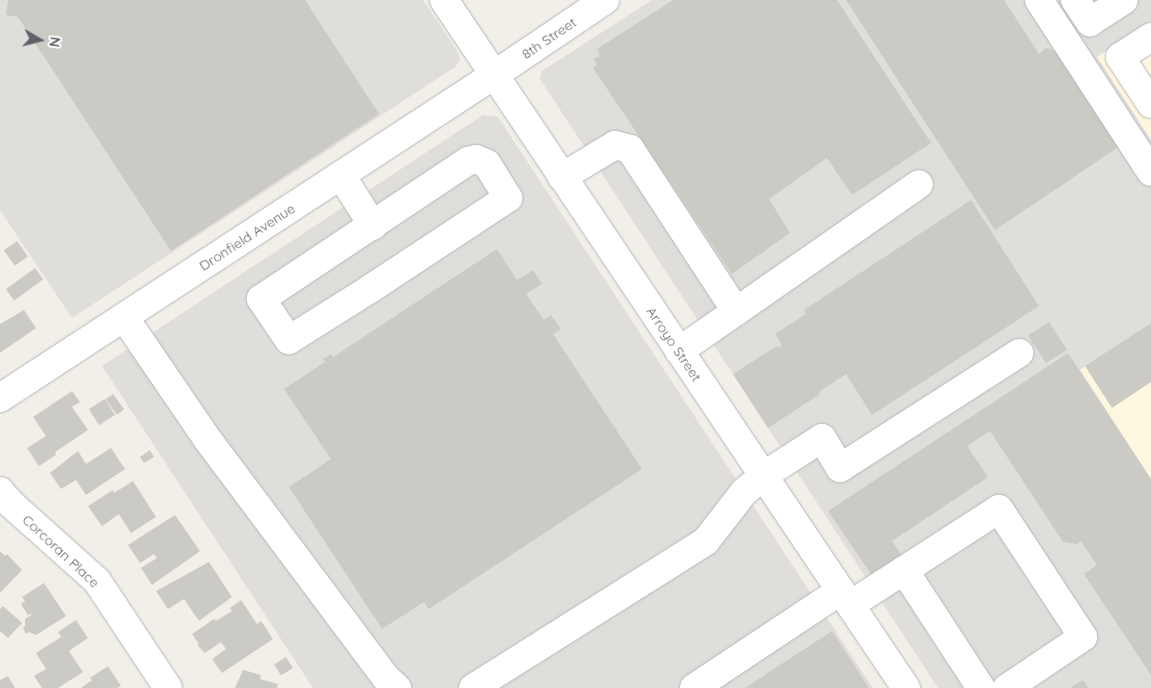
<!DOCTYPE html>
<html>
<head>
<meta charset="utf-8">
<style>
  body { margin:0 }
  #map { position:relative; width:1151px; height:688px; overflow:hidden; background:#f1efe8; font-family:Quicksand,sans-serif }
  div>[style] { position:absolute }
  .commercial>* { inset:0; background:#fef7e0 }
  .industrial>* { inset:0; background:#e0deda }
  .building>* { inset:0; background:#cccac5; transform-origin:0 0 }
  .roads { filter:drop-shadow(0 0 1px #b5b8bc) drop-shadow(0 0 1px #b5b8bc) }
  .minor>* { height:28px; margin:-14px; padding:0 14px; transform-origin:14px; border-radius:14px; background:#fff }
  span { translate:-50% -50%; white-space:nowrap; text-align:center; line-height:1.15; -webkit-text-stroke:5px #fff; paint-order:stroke }
  .street-label { font-size:14px; color:#5f6368 }
  .north { position:absolute; left:15px; top:15px; width:50px; height:50px; -webkit-text-stroke:4px #fff; paint-order:stroke; rotate:98deg; font-size:14px; font-weight:700; line-height:20px; text-align:center; color:#5f6368 }
  .north::after { content:''; display:block; margin:auto; width:18px; height:22px; background:#5f6368; clip-path:polygon(50% 0,100% 100%,50% 72%,0 100%) }
</style>
</head>
<body>
<div id="map">
  <div class="commercial">
    <i style="clip-path:polygon(1151px 21px,1151px 140px,1097px 57px)"></i>
    <i style="clip-path:polygon(1151px 323px,1151px 479px,1080px 370px)"></i>
  </div>
  <div class="industrial">
    <i style="clip-path:polygon(0 0,423px 0,457px 51px,460px 60px,455px 67px,72px 318px,0 210px)"></i>
    <i style="clip-path:polygon(652px 0,1151px 0,1151px 21px,1097px 57px,1151px 140px,1151px 323px,1080px 370px,1151px 479px,1151px 688px,938px 688px,540px 79px,542px 71px)"></i>
    <i style="clip-path:polygon(483px 115px,498px 117px,873px 688px,313px 688px,102px 366px)"></i>
  </div>
  <div class="building">
    <i style="clip-path:polygon(8px 0,305px 0,379px 114px,171px 251px,18px 17px,6px 15px)"></i>
    <i style="clip-path:polygon(673px 0,837px 0,931px 143px,852px 195px,827px 158px,769px 199px,790px 233px,732px 274px,593px 68px,597px 64px,593px 59px,600px 56px,597px 49px)"></i>
    <i style="clip-path:polygon(846px 0,1004px 0,1039px 54px,1046px 48px,1058px 51px,1120px 146px,995px 230px)"></i>
    <i style="clip-path:polygon(971px 200px,1039px 306px,872px 415px,846px 374px,819px 392px,820px 394px,768px 428px,733px 374px,777px 346px,779px 348px,782px 345px,775px 334px,806px 314px,804px 310px)"></i>
    <i style="left:17px;top:241px;width:19px;height:16px;rotate:55deg"></i>
    <i style="clip-path:polygon(497px 249px,517px 280px,533px 270px,542px 284px,526px 294px,544px 320px,551px 315px,561px 329px,553px 334px,642px 469px,429px 609px,424px 602px,382px 629px,289px 487px,331px 459px,284px 389px,325px 362px,323px 359px,331px 354px,333px 357px)"></i>
    <i style="left:35px;top:268px;width:14px;height:36px;rotate:54deg"></i>
    <i style="clip-path:polygon(24px 310px,36px 328px,0 353px,0 324px)"></i>
    <i style="left:1049px;top:322px;width:33px;height:25px;rotate:57deg"></i>
    <i style="clip-path:polygon(1151px 323px,1151px 382px,1112px 408px,1085px 366px)"></i>
    <i style="clip-path:polygon(1068px 353px,1151px 479px,1151px 675px,1084px 574px,1097px 565px,1081px 541px,1077px 544px,1063px 542px,990px 431px,967px 446px,988px 477px,892px 541px,901px 555px,871px 574px,828px 511px)"></i>
    <i style="clip-path:polygon(72px 391px,80px 402px,72px 407px,88px 430px,55px 452px,56px 455px,39px 466px,27px 448px,46px 436px,33px 417px)"></i>
    <i style="left:113px;top:394px;width:19px;height:9px;rotate:54deg"></i>
    <i style="left:105px;top:399px;width:19px;height:19px;rotate:58deg"></i>
    <i style="clip-path:polygon(111px 448px,125px 469px,86px 495px,76px 480px,61px 489px,50px 473px,78px 451px,86px 464px)"></i>
    <i style="clip-path:polygon(150px 450px,154px 457px,144px 463px,140px 457px)"></i>
    <i style="clip-path:polygon(133px 481px,156px 517px,131px 533px,119px 514px,102px 526px,88px 506px,113px 490px,114px 493px)"></i>
    <i style="clip-path:polygon(175px 515px,200px 551px,152px 585px,141px 568px,157px 558px,154px 554px,140px 563px,128px 545px)"></i>
    <i style="clip-path:polygon(0 551px,5px 556px,7px 554px,22px 570px,0 593px)"></i>
    <i style="clip-path:polygon(209px 562px,232px 597px,199px 621px,184px 599px,168px 609px,156px 591px)"></i>
    <i style="clip-path:polygon(44px 583px,66px 616px,36px 635px,29px 632px,26px 634px,23px 628px,25px 626px,25px 619px,34px 613px,28px 615px,21px 604px,25px 601px,22px 597px)"></i>
    <i style="clip-path:polygon(241px 600px,257px 624px,261px 621px,273px 639px,222px 673px,212px 659px,226px 649px,221px 642px,205px 653px,197px 645px,199px 644px,192px 634px,214px 619px,216px 621px,232px 611px,230px 608px)"></i>
    <i style="clip-path:polygon(3px 606px,22px 623px,8px 638px,0 631px,0 609px)"></i>
    <i style="clip-path:polygon(76px 620px,88px 638px,69px 651px,83px 672px,58px 688px,42px 688px,34px 676px,46px 669px,36px 653px,61px 637px,58px 632px)"></i>
    <i style="clip-path:polygon(832px 631px,869px 688px,745px 688px)"></i>
    <i style="left:286px;top:657px;width:13px;height:14px;rotate:58deg"></i>
    <i style="clip-path:polygon(108px 666px,121px 686px,117px 688px,81px 688px,92px 680px,90px 678px)"></i>
    <i style="clip-path:polygon(243px 670px,261px 675px,260px 679px,278px 684px,277px 688px,235px 688px)"></i>
    <i style="clip-path:polygon(8px 676px,15px 688px,0 688px,0 680px)"></i>
    <i style="clip-path:polygon(1083px 680px,1089px 688px,1070px 688px)"></i>
  </div>
  <div class="roads">
    <div class="minor">
      <i style="left:444px;top:0;width:829px;rotate:56.12deg"></i>
      <i style="left:1039px;top:0;width:205px;rotate:56.9deg"></i>
      <i style="left:1075px;top:0;width:27px;rotate:56deg"></i>
      <i style="left:1090px;top:22px;width:40px;rotate:-32.9deg"></i>
      <i style="left:1151px;top:37px;width:37px;rotate:147deg"></i>
      <i style="left:1120px;top:57px;width:56px;rotate:56.6deg"></i>
      <i style="left:476px;top:159px;width:12px;rotate:24deg"></i>
      <i style="left:487px;top:164px;width:40px;rotate:58deg"></i>
      <i style="left:508px;top:198px;width:165px;rotate:146.6deg"></i>
      <i style="left:370px;top:289px;width:96px;rotate:147.8deg"></i>
      <i style="left:289px;top:340px;width:50px;rotate:-124.3deg"></i>
      <i style="left:261px;top:299px;width:249px;rotate:-33.7deg"></i>
      <i style="left:468px;top:161px;width:8px;rotate:-14deg"></i>
      <i style="left:341px;top:175px;width:60px;rotate:57.9deg"></i>
      <i style="left:562px;top:177px;width:62px;rotate:-31.1deg"></i>
      <i style="left:615px;top:145px;width:16px;rotate:15deg"></i>
      <i style="left:630px;top:149px;width:194px;rotate:56.8deg"></i>
      <i style="left:124px;top:317px;width:149px;rotate:55.7deg"></i>
      <i style="left:208px;top:440px;width:297px;rotate:53.2deg"></i>
      <i style="left:386px;top:678px;width:15px;rotate:42deg"></i>
      <i style="left:679px;top:351px;width:292px;rotate:-34.8deg"></i>
      <i style="left:0;top:398px;width:590px;rotate:-33.18deg"></i>
      <i style="left:494px;top:75px;width:134px;rotate:-34deg"></i>
      <i style="left:0;top:491px;width:17px;rotate:50deg"></i>
      <i style="left:11px;top:504px;width:115px;rotate:41.8deg"></i>
      <i style="left:97px;top:581px;width:128px;rotate:56.4deg"></i>
      <i style="left:904px;top:570px;width:141px;rotate:56.9deg"></i>
      <i style="left:850px;top:605px;width:177px;rotate:-32.8deg"></i>
      <i style="left:999px;top:509px;width:153px;rotate:56.7deg"></i>
      <i style="left:1083px;top:637px;width:92px;rotate:146.1deg"></i>
      <i style="left:473px;top:688px;width:275px;rotate:-32.2deg"></i>
      <i style="left:706px;top:541px;width:62px;rotate:-52.2deg"></i>
      <i style="left:744px;top:492px;width:25px;rotate:-40deg"></i>
      <i style="left:763px;top:476px;width:70px;rotate:-32.8deg"></i>
      <i style="left:822px;top:438px;width:35px;rotate:59deg"></i>
      <i style="left:840px;top:468px;width:213px;rotate:-32.7deg"></i>
      <i style="left:694px;top:688px;width:175px;rotate:-33.6deg"></i>
    </div>
  </div>
  <div class="street-label">
    <span style="left:549px;top:38px;rotate:-34deg">8th Street</span>
    <span style="left:247px;top:237px;rotate:-33deg">Dronfield Avenue</span>
    <span style="left:674px;top:344px;rotate:56deg">Arroyo Street</span>
    <span style="left:61px;top:551px;rotate:43deg">Corcoran Place</span>
  </div>
  <div class="north">N</div>
</div>
</body>
</html>
